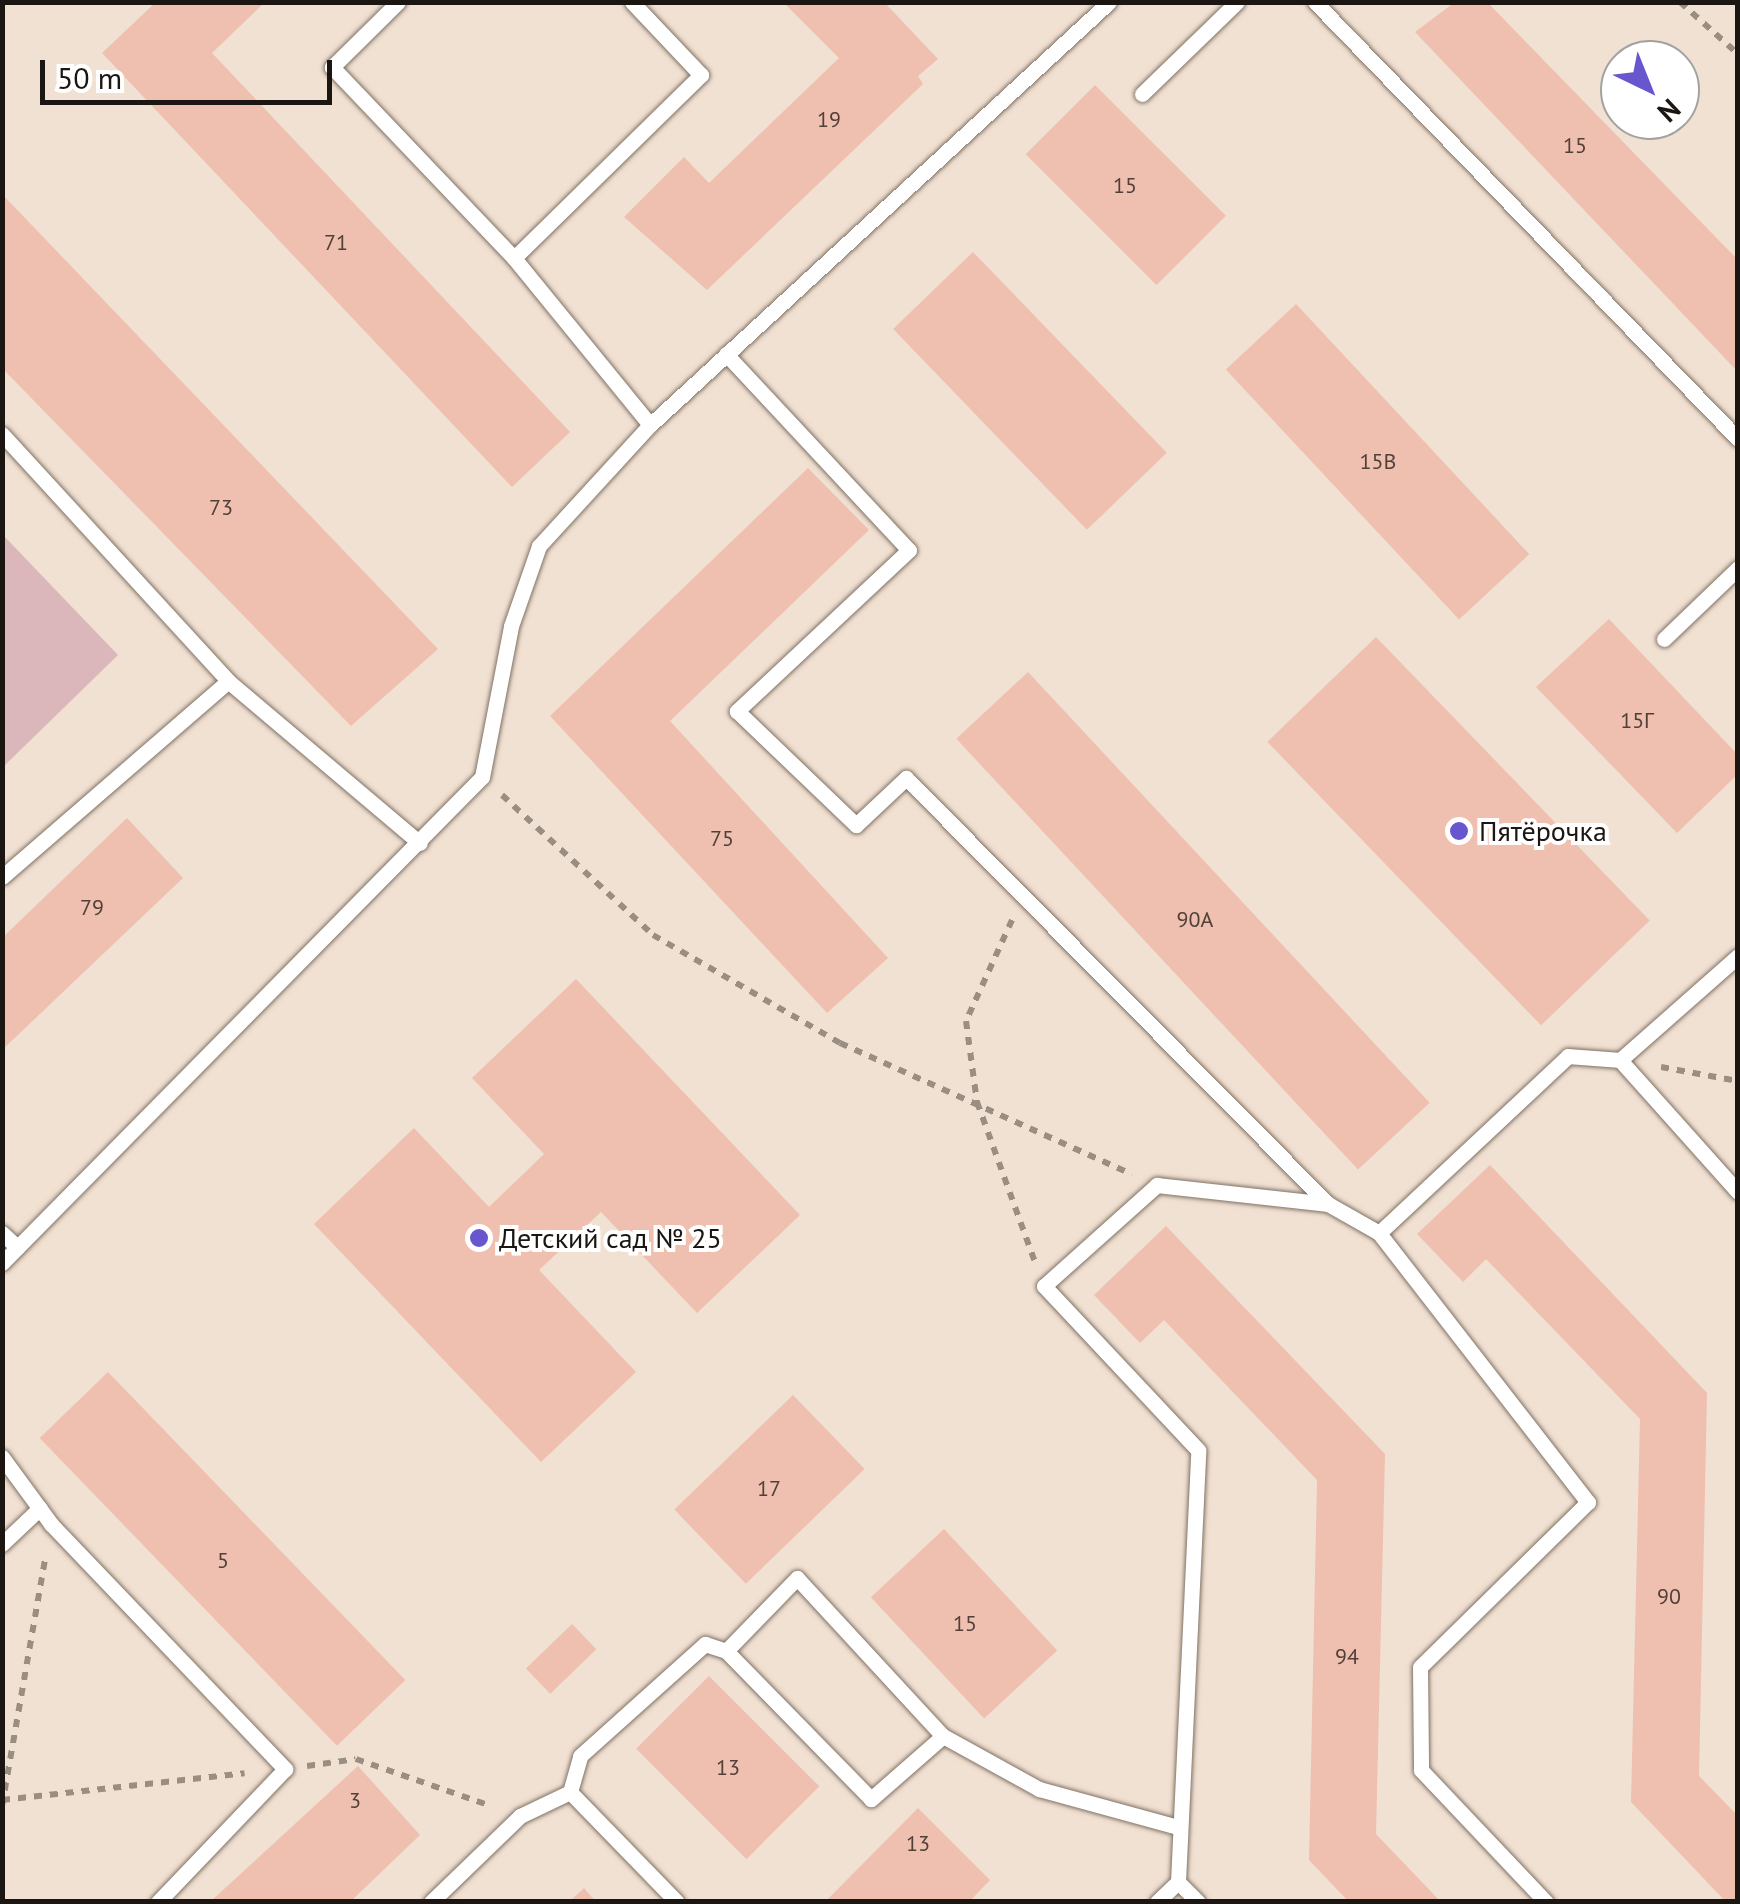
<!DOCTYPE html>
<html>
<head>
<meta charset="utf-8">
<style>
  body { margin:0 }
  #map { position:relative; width:1740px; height:1904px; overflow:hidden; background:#f1e1d2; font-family:"PT Sans",sans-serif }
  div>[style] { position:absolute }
  .green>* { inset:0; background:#dbb7bb }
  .building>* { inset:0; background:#efbfb0; transform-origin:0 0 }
  .path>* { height:6px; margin-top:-3px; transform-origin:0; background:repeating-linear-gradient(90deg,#9a8e83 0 8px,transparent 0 16px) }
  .roads { filter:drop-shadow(0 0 2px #807265) drop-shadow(0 0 2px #807265) }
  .service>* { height:15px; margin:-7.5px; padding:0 7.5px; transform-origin:7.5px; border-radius:7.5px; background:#fff }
  .dots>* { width:28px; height:28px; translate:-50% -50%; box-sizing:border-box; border:5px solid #fff; border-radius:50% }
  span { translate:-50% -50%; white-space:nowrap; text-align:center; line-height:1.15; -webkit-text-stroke:8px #fff; paint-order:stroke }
  .number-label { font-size:22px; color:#504039 }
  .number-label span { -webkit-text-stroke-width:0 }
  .poi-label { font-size:28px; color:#1b1611 }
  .left { translate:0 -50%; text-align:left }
  .frame { position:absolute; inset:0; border:5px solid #1b1611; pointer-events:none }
  .north { position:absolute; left:1600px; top:40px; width:100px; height:100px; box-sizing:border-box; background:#fff; border:2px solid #a4a2a0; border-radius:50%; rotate:137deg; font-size:28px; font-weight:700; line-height:40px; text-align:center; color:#1b1611 }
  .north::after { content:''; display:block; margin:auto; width:35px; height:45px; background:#6856cf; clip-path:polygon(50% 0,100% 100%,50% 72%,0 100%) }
  .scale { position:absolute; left:40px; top:60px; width:292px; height:45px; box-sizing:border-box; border:5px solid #1b1611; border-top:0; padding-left:12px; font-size:30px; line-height:35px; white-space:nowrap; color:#1b1611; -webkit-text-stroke:8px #fff; paint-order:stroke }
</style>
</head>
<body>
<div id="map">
  <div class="green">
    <i style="clip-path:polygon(3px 535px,118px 655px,3px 767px)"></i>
  </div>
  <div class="building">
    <i style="clip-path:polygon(156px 2px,265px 2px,212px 53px,570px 432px,512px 487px,102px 53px)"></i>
    <i style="clip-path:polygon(783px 2px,884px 2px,938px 59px,918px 76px,923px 84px,707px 290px,624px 217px,684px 157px,709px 183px,839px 58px)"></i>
    <i style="clip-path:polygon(1455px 2px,1487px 2px,1738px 260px,1738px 372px,1415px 32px)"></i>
    <i style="left:1095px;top:85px;width:185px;height:98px;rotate:45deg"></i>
    <i style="clip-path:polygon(2px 194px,438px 649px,351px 726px,2px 368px)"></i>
    <i style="left:973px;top:252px;width:279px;height:111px;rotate:46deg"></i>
    <i style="left:1296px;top:304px;width:342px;height:96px;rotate:47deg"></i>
    <i style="clip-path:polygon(808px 468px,869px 530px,670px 721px,888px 958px,827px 1013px,550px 716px)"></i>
    <i style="clip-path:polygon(1609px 619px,1738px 755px,1738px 774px,1677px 833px,1536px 687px)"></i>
    <i style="left:1376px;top:637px;width:394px;height:151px;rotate:46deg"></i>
    <i style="left:1028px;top:672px;width:589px;height:98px;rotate:47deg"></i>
    <i style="clip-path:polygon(127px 818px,183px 878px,2px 1050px,2px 938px)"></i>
    <i style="clip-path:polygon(576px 979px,800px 1215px,697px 1313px,601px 1212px,539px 1270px,636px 1372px,541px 1462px,314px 1224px,414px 1128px,489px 1207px,544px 1154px,472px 1078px)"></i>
    <i style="clip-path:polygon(1490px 1165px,1707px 1393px,1699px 1776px,1738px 1816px,1738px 1902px,1726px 1902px,1631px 1802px,1640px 1419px,1486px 1259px,1463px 1282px,1417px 1234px)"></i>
    <i style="clip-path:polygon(1166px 1226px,1385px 1454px,1376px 1834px,1441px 1902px,1349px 1902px,1309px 1860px,1317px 1480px,1164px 1320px,1140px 1343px,1094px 1295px)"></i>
    <i style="left:108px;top:1372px;width:428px;height:95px;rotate:46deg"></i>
    <i style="left:793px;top:1395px;width:103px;height:165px;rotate:46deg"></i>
    <i style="left:944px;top:1529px;width:166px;height:100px;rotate:47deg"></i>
    <i style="left:572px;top:1624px;width:35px;height:64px;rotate:46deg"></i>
    <i style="left:709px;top:1676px;width:156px;height:103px;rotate:45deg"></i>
    <i style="clip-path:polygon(358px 1766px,420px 1835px,350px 1902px,210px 1902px)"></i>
    <i style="clip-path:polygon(918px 1808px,990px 1880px,969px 1902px,825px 1902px)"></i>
    <i style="clip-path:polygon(584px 1888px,596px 1902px,569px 1902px)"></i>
  </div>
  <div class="path">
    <i style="left:1680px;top:2px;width:78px;rotate:41.9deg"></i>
    <i style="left:502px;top:795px;width:206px;rotate:42.8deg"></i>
    <i style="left:653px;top:935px;width:216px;rotate:30deg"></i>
    <i style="left:840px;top:1043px;width:320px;rotate:24.2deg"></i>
    <i style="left:1012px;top:920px;width:111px;rotate:114.5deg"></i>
    <i style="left:966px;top:1021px;width:82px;rotate:82.3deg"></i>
    <i style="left:977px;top:1102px;width:170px;rotate:70.1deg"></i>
    <i style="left:1661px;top:1067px;width:78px;rotate:10.3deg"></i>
    <i style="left:307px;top:1766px;width:49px;rotate:-8.1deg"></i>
    <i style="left:356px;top:1759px;width:143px;rotate:19.2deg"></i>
    <i style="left:2px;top:1800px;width:244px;rotate:-6.3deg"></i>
    <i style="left:2px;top:1806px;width:255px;rotate:-80.1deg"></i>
  </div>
  <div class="roads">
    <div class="service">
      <i style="left:398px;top:2px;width:93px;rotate:135.4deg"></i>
      <i style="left:332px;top:67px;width:264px;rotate:46.4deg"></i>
      <i style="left:514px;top:258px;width:215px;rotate:50.8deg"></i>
      <i style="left:650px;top:425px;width:624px;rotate:-42.66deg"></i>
      <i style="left:1315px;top:2px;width:608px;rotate:45.93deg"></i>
      <i style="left:1142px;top:94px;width:132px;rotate:-44.1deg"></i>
      <i style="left:514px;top:258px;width:262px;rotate:-44.4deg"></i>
      <i style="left:701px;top:75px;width:100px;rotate:-133.4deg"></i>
      <i style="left:726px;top:354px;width:268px;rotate:47deg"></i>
      <i style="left:909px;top:550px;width:236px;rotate:136.9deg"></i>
      <i style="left:737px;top:711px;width:165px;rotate:43.8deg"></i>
      <i style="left:856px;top:825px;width:69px;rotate:-43.2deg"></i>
      <i style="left:906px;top:778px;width:600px;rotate:45.27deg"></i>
      <i style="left:1328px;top:1204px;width:59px;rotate:29.6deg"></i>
      <i style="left:1379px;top:1233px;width:341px;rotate:52.2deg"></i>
      <i style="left:1588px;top:1502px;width:235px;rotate:135.5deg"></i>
      <i style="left:1420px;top:1667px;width:103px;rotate:89.4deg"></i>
      <i style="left:1421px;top:1770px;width:182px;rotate:46.6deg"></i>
      <i style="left:2px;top:434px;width:335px;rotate:47.5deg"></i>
      <i style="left:228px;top:681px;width:251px;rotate:40.2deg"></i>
      <i style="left:1664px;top:639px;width:103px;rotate:-43.8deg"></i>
      <i style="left:2px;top:877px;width:299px;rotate:-40.9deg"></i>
      <i style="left:1738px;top:956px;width:157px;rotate:138.6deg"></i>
      <i style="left:1620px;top:1060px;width:177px;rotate:48.2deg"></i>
      <i style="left:2px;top:1233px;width:21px;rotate:43deg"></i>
      <i style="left:1379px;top:1233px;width:259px;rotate:-43.1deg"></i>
      <i style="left:1568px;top:1056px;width:52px;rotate:4.4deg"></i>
      <i style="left:2px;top:1263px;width:683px;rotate:-45.36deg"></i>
      <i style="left:482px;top:777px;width:154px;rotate:-79.1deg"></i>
      <i style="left:511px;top:626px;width:85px;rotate:-70.7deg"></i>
      <i style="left:539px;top:546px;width:164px;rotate:-47.5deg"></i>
      <i style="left:2px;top:1457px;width:83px;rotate:53.8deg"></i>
      <i style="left:51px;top:1524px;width:339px;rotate:46.3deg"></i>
      <i style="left:285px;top:1769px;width:184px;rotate:133.7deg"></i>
      <i style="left:2px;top:1544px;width:52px;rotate:-43.5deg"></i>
      <i style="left:943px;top:1736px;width:96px;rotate:138.8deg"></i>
      <i style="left:871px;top:1799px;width:207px;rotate:-134.4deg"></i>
      <i style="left:726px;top:1651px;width:102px;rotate:-45.8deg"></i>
      <i style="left:797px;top:1578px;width:215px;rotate:47.3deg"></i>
      <i style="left:943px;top:1736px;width:110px;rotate:28.9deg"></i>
      <i style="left:1039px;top:1789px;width:144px;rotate:15.3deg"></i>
      <i style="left:570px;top:1792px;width:37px;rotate:-74deg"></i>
      <i style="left:580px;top:1756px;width:168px;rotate:-41.9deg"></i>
      <i style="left:705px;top:1644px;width:22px;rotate:18deg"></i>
      <i style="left:1178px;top:1882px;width:432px;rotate:-87.3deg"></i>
      <i style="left:1198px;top:1450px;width:225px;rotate:-133.2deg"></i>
      <i style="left:1044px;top:1286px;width:152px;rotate:-41.8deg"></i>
      <i style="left:1157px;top:1185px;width:172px;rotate:6.3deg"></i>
      <i style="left:431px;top:1902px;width:124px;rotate:-44deg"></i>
      <i style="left:520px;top:1816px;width:55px;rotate:-25.6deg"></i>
      <i style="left:570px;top:1792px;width:153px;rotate:45.8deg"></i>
      <i style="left:1157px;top:1902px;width:29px;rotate:-44deg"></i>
      <i style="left:1178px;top:1882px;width:28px;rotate:45deg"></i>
    </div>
  </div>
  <div class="dots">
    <i style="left:1459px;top:831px;background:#6856cf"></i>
    <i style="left:479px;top:1238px;background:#6856cf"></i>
  </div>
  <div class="number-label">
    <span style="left:829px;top:120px">19</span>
    <span style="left:1575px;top:146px">15</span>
    <span style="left:1125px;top:186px">15</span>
    <span style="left:336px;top:243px">71</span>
    <span style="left:1378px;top:462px">15В</span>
    <span style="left:221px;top:508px">73</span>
    <span style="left:1637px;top:721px">15Г</span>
    <span style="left:722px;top:839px">75</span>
    <span style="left:92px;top:908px">79</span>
    <span style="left:1195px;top:920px">90А</span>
    <span style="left:769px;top:1489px">17</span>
    <span style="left:223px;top:1561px">5</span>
    <span style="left:1669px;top:1597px">90</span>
    <span style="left:965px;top:1624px">15</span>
    <span style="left:1347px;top:1657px">94</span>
    <span style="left:728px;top:1768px">13</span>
    <span style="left:355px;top:1801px">3</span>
    <span style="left:918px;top:1844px">13</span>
  </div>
  <div class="poi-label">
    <span class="left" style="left:1479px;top:831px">Пятёрочка</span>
    <span class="left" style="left:499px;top:1238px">Детский сад № 25</span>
  </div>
  <div class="frame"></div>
  <div class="north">N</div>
  <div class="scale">50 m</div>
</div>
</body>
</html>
